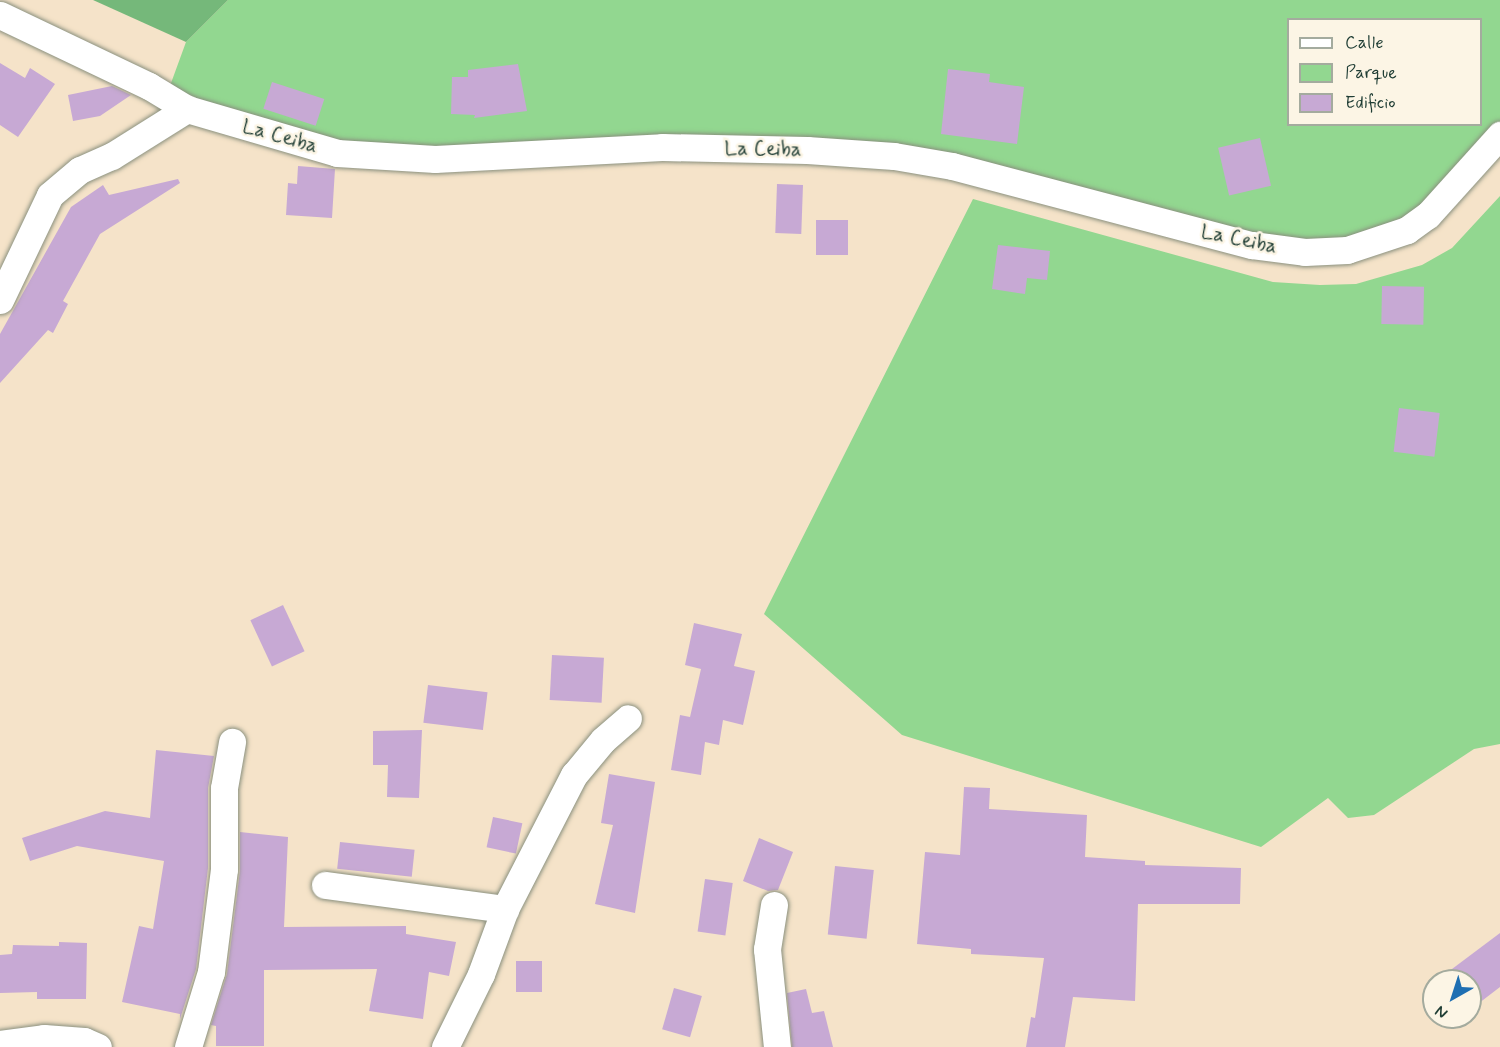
<!DOCTYPE html>
<html>
<head>
<meta charset="utf-8">
<style>
  body { margin:0 }
  #map { position:relative; width:1500px; height:1047px; overflow:hidden; background:#f5e3c9; font-family:Mynerve,sans-serif }
  div>[style] { position:absolute }
  .green>* { inset:0; background:#92d790 }
  .forest>* { inset:0; background:#75b87a }
  .building>* { inset:0; background:#c7a9d4; transform-origin:0 0 }
  .roads { filter:drop-shadow(0 0 2px #8a907e) drop-shadow(0 0 2px #8a907e) }
  .street>* { height:27px; margin:-13.5px; padding:0 13.5px; transform-origin:13.5px; border-radius:13.5px; background:#fff }
  span { translate:-50% -50%; white-space:nowrap; text-align:center; line-height:1.15; -webkit-text-stroke:5px #fcf5e5; paint-order:stroke }
  .street-label { font-size:21px; color:#1f3d34 }
  .legend { position:absolute; left:1287px; top:18px; width:195px; height:108px; box-sizing:border-box; background:#fcf5e5; border:2px solid #a4ab9e; margin:0; padding:8px 10px; list-style:none; font-size:18px; color:#1f3d34 }
  .legend li { display:flex; align-items:center; gap:12px; height:30px }
  .legend b { width:30px; border:2px solid #a4ab9e }
  .north { position:absolute; left:1422px; top:969px; width:60px; height:60px; box-sizing:border-box; background:#fcf5e5; border:2px solid #a4ab9e; border-radius:50%; rotate:219deg; font-size:16px; font-weight:700; line-height:24px; text-align:center; color:#1f3d34 }
  .north::after { content:''; display:block; margin:auto; width:21px; height:27px; background:#1f6fb2; clip-path:polygon(50% 0,100% 100%,50% 72%,0 100%) }
</style>
</head>
<body>
<div id="map">
  <div class="green">
    <i style="clip-path:polygon(evenodd,228px 0,1500px 0,1500px 152px,1348px 259px,949px 164px,370px 156px,163px 105px,186px 42px,228px 0,1288px 20px,1480px 20px,1480px 124px,1288px 124px,1288px 20px)"></i>
    <i style="clip-path:polygon(1500px 196px,1500px 744px,1474px 749px,1374px 815px,1348px 818px,1328px 798px,1261px 847px,902px 735px,764px 614px,973px 199px,1273px 282px,1320px 285px,1356px 284px,1422px 265px,1452px 248px)"></i>
  </div>
  <div class="forest">
    <i style="clip-path:polygon(93px 0,228px 0,186px 42px)"></i>
  </div>
  <div class="building">
    <i style="clip-path:polygon(0 63px,25px 78px,30px 68px,55px 84px,18px 137px,0 125px)"></i>
    <i style="clip-path:polygon(518px 64px,527px 111px,474px 118px,475px 115px,451px 114px,452px 77px,468px 77px,468px 70px)"></i>
    <i style="clip-path:polygon(948px 69px,990px 74px,989px 82px,1024px 87px,1017px 144px,941px 134px)"></i>
    <i style="left:272px;top:82px;width:55px;height:28px;rotate:18deg"></i>
    <i style="clip-path:polygon(112px 86px,131px 95px,100px 116px,73px 121px,68px 95px)"></i>
    <i style="left:1260px;top:138px;width:49px;height:43px;rotate:77deg"></i>
    <i style="clip-path:polygon(298px 166px,335px 169px,332px 218px,286px 215px,288px 183px,297px 184px)"></i>
    <i style="clip-path:polygon(178px 179px,180px 183px,100px 234px,63px 301px,68px 304px,53px 333px,48px 330px,0 383px,0 334px,71px 207px,103px 185px,109px 195px)"></i>
    <i style="left:777px;top:184px;width:26px;height:49px;rotate:2deg"></i>
    <i style="left:816px;top:220px;width:32px;height:35px"></i>
    <i style="clip-path:polygon(998px 245px,1050px 251px,1047px 280px,1027px 278px,1025px 294px,992px 289px)"></i>
    <i style="left:1382px;top:286px;width:42px;height:38px;rotate:1deg"></i>
    <i style="left:1399px;top:408px;width:41px;height:44px;rotate:7deg"></i>
    <i style="left:283px;top:605px;width:51px;height:36px;rotate:65deg"></i>
    <i style="clip-path:polygon(694px 623px,742px 634px,734px 666px,755px 671px,743px 725px,723px 720px,719px 745px,705px 742px,701px 775px,671px 770px,680px 715px,690px 717px,701px 669px,685px 665px)"></i>
    <i style="left:552px;top:655px;width:52px;height:45px;rotate:3deg"></i>
    <i style="left:428px;top:685px;width:60px;height:38px;rotate:7deg"></i>
    <i style="clip-path:polygon(422px 730px,419px 798px,387px 797px,388px 765px,373px 765px,373px 731px)"></i>
    <i style="clip-path:polygon(156px 750px,214px 756px,208px 788px,208px 868px,196px 969px,180px 1019px,180px 1014px,122px 1002px,139px 926px,153px 929px,164px 861px,77px 846px,30px 861px,22px 838px,105px 811px,150px 818px)"></i>
    <i style="clip-path:polygon(609px 774px,655px 782px,635px 913px,595px 904px,613px 825px,601px 823px)"></i>
    <i style="clip-path:polygon(964px 787px,990px 788px,989px 809px,1087px 815px,1085px 857px,1145px 861px,1145px 865px,1241px 868px,1240px 904px,1138px 904px,1135px 1001px,1073px 997px,1065px 1047px,1026px 1047px,1031px 1017px,1035px 1018px,1044px 958px,971px 954px,971px 949px,917px 944px,925px 852px,960px 855px)"></i>
    <i style="left:493px;top:817px;width:30px;height:31px;rotate:12deg"></i>
    <i style="clip-path:polygon(240px 832px,288px 837px,284px 927px,406px 926px,406px 934px,456px 942px,449px 976px,429px 972px,423px 1019px,369px 1011px,377px 969px,264px 970px,264px 1046px,216px 1046px,216px 1026px,211px 1025px,227px 974px,240px 871px)"></i>
    <i style="clip-path:polygon(759px 838px,793px 852px,778px 890px,768px 891px,743px 881px)"></i>
    <i style="left:340px;top:842px;width:75px;height:27px;rotate:6deg"></i>
    <i style="left:835px;top:866px;width:39px;height:69px;rotate:6deg"></i>
    <i style="left:705px;top:879px;width:28px;height:53px;rotate:8deg"></i>
    <i style="clip-path:polygon(1500px 933px,1500px 987px,1470px 1010px,1470px 981px,1436px 981px)"></i>
    <i style="clip-path:polygon(59px 942px,87px 943px,86px 999px,37px 999px,37px 992px,0 993px,0 955px,12px 954px,13px 945px,59px 946px)"></i>
    <i style="left:516px;top:961px;width:26px;height:31px"></i>
    <i style="left:674px;top:988px;width:29px;height:43px;rotate:16deg"></i>
    <i style="clip-path:polygon(806px 989px,812px 1013px,824px 1011px,833px 1047px,792px 1047px,787px 993px)"></i>
  </div>
  <div class="roads">
    <div class="street">
      <i style="left:0;top:15px;width:165px;rotate:25.5deg"></i>
      <i style="left:149px;top:86px;width:44px;rotate:31.2deg"></i>
      <i style="left:187px;top:109px;width:156px;rotate:16.3deg"></i>
      <i style="left:337px;top:153px;width:98px;rotate:3.5deg"></i>
      <i style="left:435px;top:159px;width:227px;rotate:-3deg"></i>
      <i style="left:662px;top:147px;width:145px;rotate:1.2deg"></i>
      <i style="left:807px;top:150px;width:87px;rotate:3.9deg"></i>
      <i style="left:894px;top:156px;width:59px;rotate:9.8deg"></i>
      <i style="left:952px;top:166px;width:310px;rotate:14.8deg"></i>
      <i style="left:1252px;top:245px;width:53px;rotate:7.5deg"></i>
      <i style="left:1305px;top:252px;width:42px;rotate:-2.7deg"></i>
      <i style="left:1347px;top:250px;width:63px;rotate:-18.4deg"></i>
      <i style="left:1407px;top:230px;width:26px;rotate:-36deg"></i>
      <i style="left:1428px;top:215px;width:108px;rotate:-48deg"></i>
      <i style="left:0;top:300px;width:116px;rotate:-64.5deg"></i>
      <i style="left:50px;top:195px;width:39px;rotate:-40deg"></i>
      <i style="left:80px;top:170px;width:35px;rotate:-24deg"></i>
      <i style="left:112px;top:156px;width:89px;rotate:-32.1deg"></i>
      <i style="left:325px;top:885px;width:182px;rotate:7.6deg"></i>
      <i style="left:774px;top:905px;width:45px;rotate:99deg"></i>
      <i style="left:767px;top:949px;width:99px;rotate:84.2deg"></i>
      <i style="left:0;top:1044px;width:44px;rotate:-7.8deg"></i>
      <i style="left:44px;top:1038px;width:40px;rotate:4.3deg"></i>
      <i style="left:84px;top:1041px;width:15px;rotate:23deg"></i>
      <i style="left:188px;top:1047px;width:78px;rotate:-73deg"></i>
      <i style="left:211px;top:972px;width:104px;rotate:-82.8deg"></i>
      <i style="left:224px;top:869px;width:81px;rotate:-90deg"></i>
      <i style="left:224px;top:788px;width:47px;rotate:-80.1deg"></i>
      <i style="left:445px;top:1047px;width:81px;rotate:-63.7deg"></i>
      <i style="left:481px;top:974px;width:69px;rotate:-69.7deg"></i>
      <i style="left:505px;top:909px;width:151px;rotate:-62.8deg"></i>
      <i style="left:574px;top:775px;width:45px;rotate:-50.4deg"></i>
      <i style="left:603px;top:740px;width:33px;rotate:-41deg"></i>
    </div>
  </div>
  <div class="street-label">
    <span style="left:280px;top:136px;rotate:16deg">La Ceiba</span>
    <span style="left:763px;top:149px;rotate:1deg">La Ceiba</span>
    <span style="left:1239px;top:239px;rotate:12deg">La Ceiba</span>
  </div>
  <ul class="legend">
  <li><b style="height:8px;background:#fff"></b>Calle</li>
  <li><b style="height:16px;background:#92d790"></b>Parque</li>
  <li><b style="height:16px;background:#c7a9d4"></b>Edificio</li>
  </ul>
  <div class="north">N</div>
</div>
</body>
</html>
